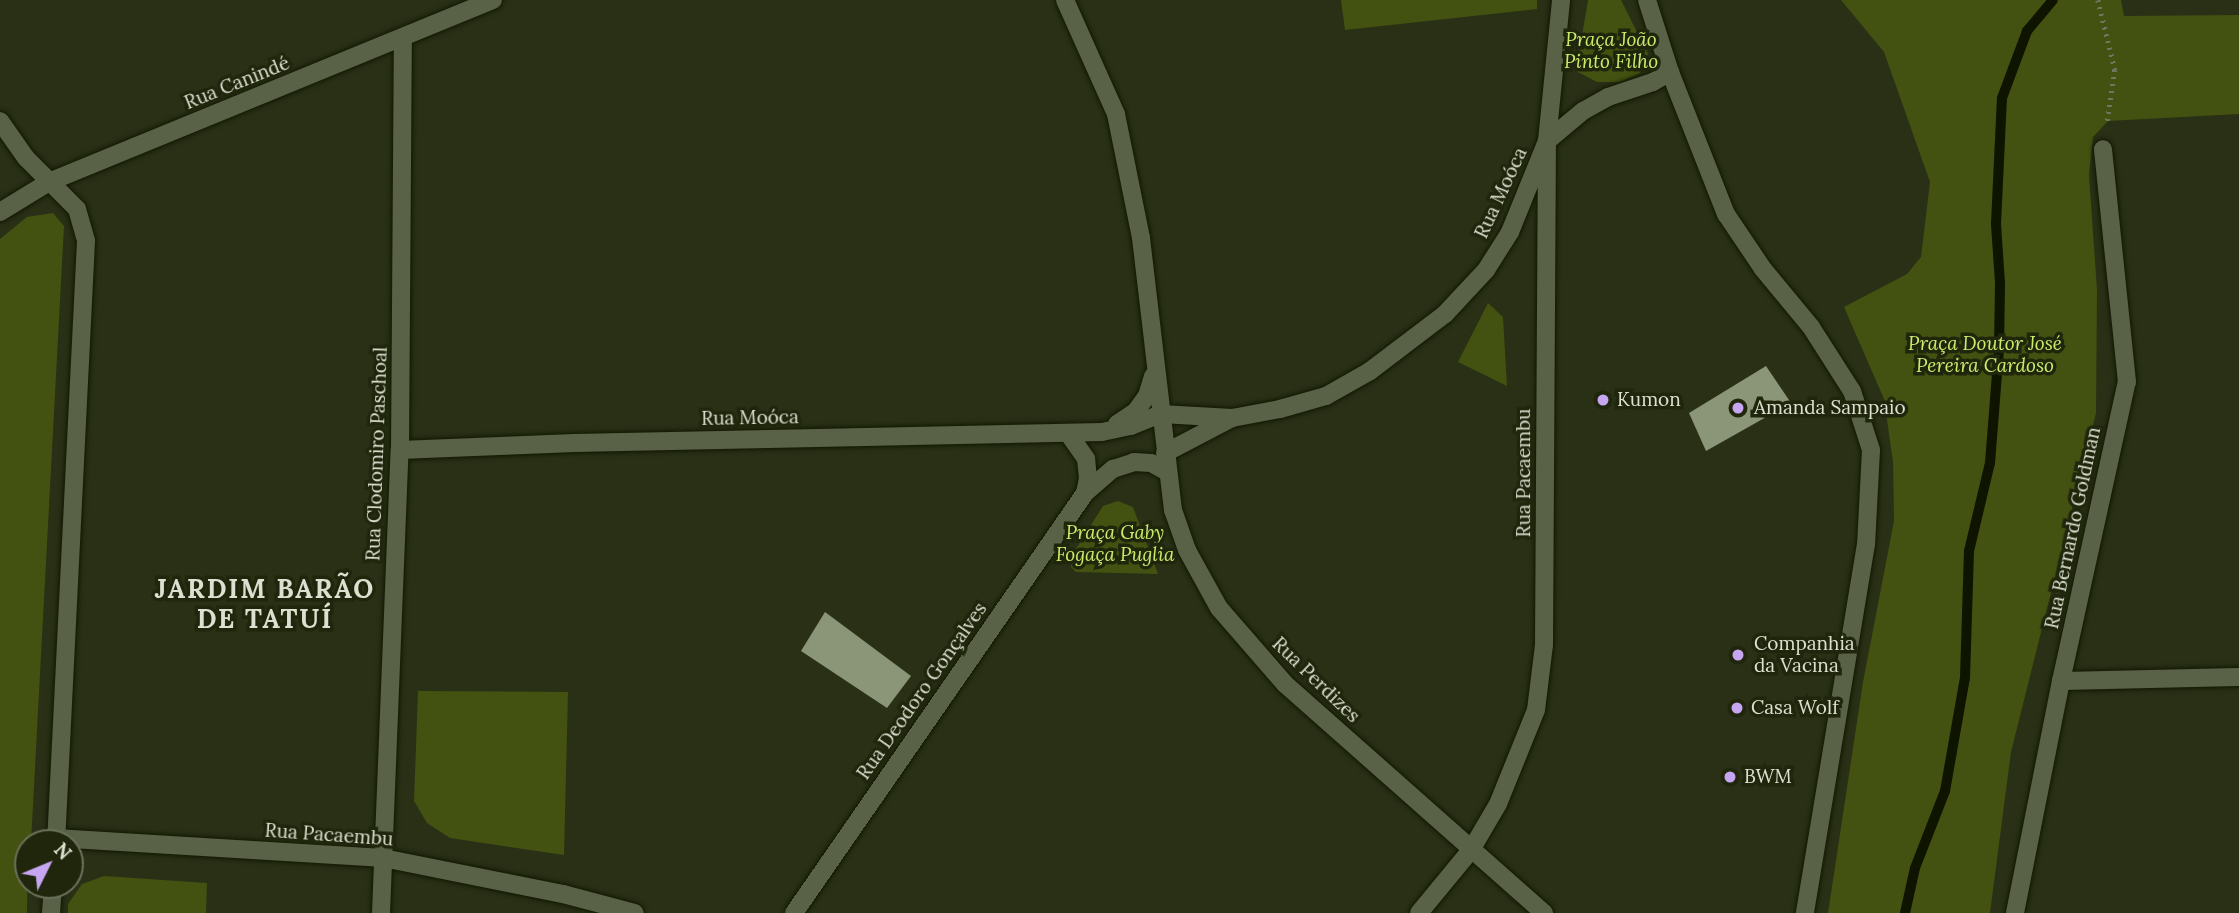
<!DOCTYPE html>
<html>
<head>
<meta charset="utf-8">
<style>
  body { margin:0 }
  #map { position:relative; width:2239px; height:913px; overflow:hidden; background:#293016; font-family:Lora,serif }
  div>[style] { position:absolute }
  .green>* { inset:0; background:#435111 }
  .stream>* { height:10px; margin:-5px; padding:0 5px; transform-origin:5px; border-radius:5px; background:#0e1400 }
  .building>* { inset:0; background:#8b9577 }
  .path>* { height:4.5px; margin-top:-2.25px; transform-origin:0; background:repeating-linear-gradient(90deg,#707660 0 2px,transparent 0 7px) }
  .roads { filter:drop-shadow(0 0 2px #121801) drop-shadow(0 0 2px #121801) }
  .minor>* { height:18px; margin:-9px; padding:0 9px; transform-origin:9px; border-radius:9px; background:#596246 }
  .dots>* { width:19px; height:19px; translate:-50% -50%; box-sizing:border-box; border:4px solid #1f260c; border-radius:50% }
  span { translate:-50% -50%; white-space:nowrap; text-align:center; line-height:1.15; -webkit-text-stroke:7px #1f260c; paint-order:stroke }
  .park-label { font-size:19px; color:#cbec6b; font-style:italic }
  .street-label { font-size:19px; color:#dbe0d0 }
  .poi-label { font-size:19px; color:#dbe0d0 }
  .left { translate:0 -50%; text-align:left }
  .district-label { font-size:26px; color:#dbe0d0; font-weight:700; letter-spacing:2px }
  .north { position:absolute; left:14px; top:829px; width:70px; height:70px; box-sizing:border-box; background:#1f260c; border:2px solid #6a705a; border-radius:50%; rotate:47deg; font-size:19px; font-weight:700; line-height:28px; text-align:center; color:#dbe0d0 }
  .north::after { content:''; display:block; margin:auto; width:24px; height:32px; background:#c6a6f0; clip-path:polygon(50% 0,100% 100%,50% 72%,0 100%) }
</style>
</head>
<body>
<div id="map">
  <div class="green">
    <i style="clip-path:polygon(1341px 0,1537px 0,1537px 9px,1345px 30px)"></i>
    <i style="clip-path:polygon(1588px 0,1621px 0,1648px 54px,1640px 73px,1620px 82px,1597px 82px,1576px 71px)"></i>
    <i style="clip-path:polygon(1841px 0,2121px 0,2124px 16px,2239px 15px,2239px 114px,2108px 121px,2093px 137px,2089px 175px,2097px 290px,2096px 413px,2011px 752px,1990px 913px,1828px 913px,1863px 682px,1894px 521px,1893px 462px,1884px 399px,1844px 307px,1907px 274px,1921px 257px,1930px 182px,1884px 52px)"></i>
    <i style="clip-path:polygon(53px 213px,64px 226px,31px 843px,28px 843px,27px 913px,0 913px,0 239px,27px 217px)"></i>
    <i style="clip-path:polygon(1488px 303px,1503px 317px,1507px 386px,1458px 362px)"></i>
    <i style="clip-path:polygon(1118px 501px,1133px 507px,1158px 574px,1076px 572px,1071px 567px,1072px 555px,1103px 506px)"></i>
    <i style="clip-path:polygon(418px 691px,568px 692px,564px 855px,450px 838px,427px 823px,414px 801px)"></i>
    <i style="clip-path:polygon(104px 876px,207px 883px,206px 913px,68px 913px,68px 904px,82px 884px)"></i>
  </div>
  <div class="stream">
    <i style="left:1905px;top:913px;width:46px;rotate:-77.5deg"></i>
    <i style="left:1915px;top:868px;width:83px;rotate:-68.7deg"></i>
    <i style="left:1945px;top:791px;width:115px;rotate:-80deg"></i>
    <i style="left:1965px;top:678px;width:127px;rotate:-88.2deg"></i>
    <i style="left:1969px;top:551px;width:90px;rotate:-76.6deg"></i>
    <i style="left:1990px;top:463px;width:114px;rotate:-85.5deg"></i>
    <i style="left:1999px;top:349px;width:66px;rotate:-89.1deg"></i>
    <i style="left:2000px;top:283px;width:59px;rotate:-93.9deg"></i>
    <i style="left:1996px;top:224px;width:126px;rotate:-87.3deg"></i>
    <i style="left:2002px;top:98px;width:72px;rotate:-69.5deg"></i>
    <i style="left:2027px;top:31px;width:40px;rotate:-50deg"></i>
  </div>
  <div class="building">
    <i style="clip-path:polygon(1766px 366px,1791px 403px,1706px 451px,1689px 413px)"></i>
    <i style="clip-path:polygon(825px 612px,911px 676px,887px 708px,801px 651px)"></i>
  </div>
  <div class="path">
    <i style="left:2098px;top:0;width:72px;rotate:76.3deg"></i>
    <i style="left:2115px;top:70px;width:55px;rotate:98.4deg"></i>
  </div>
  <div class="roads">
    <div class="minor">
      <i style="left:1065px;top:0;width:125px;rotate:65.9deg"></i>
      <i style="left:1116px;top:114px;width:126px;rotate:78.6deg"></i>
      <i style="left:1141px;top:238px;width:274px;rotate:83.3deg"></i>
      <i style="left:1173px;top:510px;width:42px;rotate:70.7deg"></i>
      <i style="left:1187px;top:550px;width:66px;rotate:61.1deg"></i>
      <i style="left:1219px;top:608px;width:101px;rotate:49deg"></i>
      <i style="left:1285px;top:684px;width:346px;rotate:41.5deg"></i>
      <i style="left:1647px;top:0;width:76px;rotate:72.3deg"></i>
      <i style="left:1670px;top:72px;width:153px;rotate:68.5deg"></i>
      <i style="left:1726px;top:214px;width:66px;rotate:56.1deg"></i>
      <i style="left:1763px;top:269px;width:75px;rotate:50.4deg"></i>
      <i style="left:1811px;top:327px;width:76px;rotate:57.4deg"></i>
      <i style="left:1852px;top:391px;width:62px;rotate:72.1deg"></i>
      <i style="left:1871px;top:450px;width:94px;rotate:93deg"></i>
      <i style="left:1866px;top:544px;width:374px;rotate:99.4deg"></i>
      <i style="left:0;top:121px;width:45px;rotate:54.9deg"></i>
      <i style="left:26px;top:158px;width:72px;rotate:45deg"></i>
      <i style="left:77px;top:209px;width:33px;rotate:74deg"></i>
      <i style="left:86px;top:241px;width:603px;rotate:92.85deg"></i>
      <i style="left:0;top:212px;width:57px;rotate:-31.5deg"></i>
      <i style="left:49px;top:182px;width:480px;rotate:-22.3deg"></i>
      <i style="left:1117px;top:424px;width:23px;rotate:-34deg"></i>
      <i style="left:1136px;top:411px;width:19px;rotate:-54deg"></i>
      <i style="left:1147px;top:396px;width:21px;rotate:-73deg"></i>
      <i style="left:1068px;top:433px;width:32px;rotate:55deg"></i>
      <i style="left:1086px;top:459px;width:19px;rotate:84deg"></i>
      <i style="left:1088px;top:478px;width:15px;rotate:101deg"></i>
      <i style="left:400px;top:450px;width:174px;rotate:-2.3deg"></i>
      <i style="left:574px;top:443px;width:528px;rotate:-1.19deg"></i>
      <i style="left:1102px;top:432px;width:30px;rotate:-12deg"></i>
      <i style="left:1131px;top:426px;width:32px;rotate:-22deg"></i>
      <i style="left:1161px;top:414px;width:71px;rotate:3.2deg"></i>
      <i style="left:1232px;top:418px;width:49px;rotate:-10.6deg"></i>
      <i style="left:1280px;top:409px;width:48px;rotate:-15.8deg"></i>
      <i style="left:1326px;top:396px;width:51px;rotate:-29.6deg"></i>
      <i style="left:1370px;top:371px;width:94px;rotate:-37.2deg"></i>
      <i style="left:1445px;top:314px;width:60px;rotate:-47deg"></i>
      <i style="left:1486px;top:270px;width:45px;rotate:-57.7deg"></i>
      <i style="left:1510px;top:232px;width:98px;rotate:-67.9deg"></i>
      <i style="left:1547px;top:141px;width:47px;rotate:-39.8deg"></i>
      <i style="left:1583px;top:111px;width:29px;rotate:-29deg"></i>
      <i style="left:1608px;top:97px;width:47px;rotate:-18.4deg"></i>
      <i style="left:1653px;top:82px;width:20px;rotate:-30deg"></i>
      <i style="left:1165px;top:453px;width:76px;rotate:-27.6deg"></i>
      <i style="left:2061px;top:681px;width:178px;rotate:-1.3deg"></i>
      <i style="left:56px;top:838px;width:328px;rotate:3.5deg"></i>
      <i style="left:383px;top:858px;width:184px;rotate:11.3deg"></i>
      <i style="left:563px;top:894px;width:74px;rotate:14.8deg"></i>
      <i style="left:51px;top:913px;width:28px;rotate:-86deg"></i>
      <i style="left:381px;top:913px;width:463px;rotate:-87.7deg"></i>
      <i style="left:400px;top:450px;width:411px;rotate:-89.6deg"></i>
      <i style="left:794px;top:913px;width:511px;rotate:-55.28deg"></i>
      <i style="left:1085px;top:493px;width:37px;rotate:-41deg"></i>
      <i style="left:1113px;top:469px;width:22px;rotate:-18deg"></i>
      <i style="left:1134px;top:462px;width:17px;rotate:3deg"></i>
      <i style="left:1151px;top:463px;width:18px;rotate:29deg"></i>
      <i style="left:1419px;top:913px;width:82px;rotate:-50.5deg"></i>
      <i style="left:1471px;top:850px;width:53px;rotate:-59.6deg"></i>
      <i style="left:1498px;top:804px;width:101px;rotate:-68deg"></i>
      <i style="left:1536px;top:710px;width:65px;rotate:-83deg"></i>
      <i style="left:1544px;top:645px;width:504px;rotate:-89.66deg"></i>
      <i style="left:1547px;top:141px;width:142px;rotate:-84.3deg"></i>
      <i style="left:2015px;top:913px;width:237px;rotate:-78.8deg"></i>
      <i style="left:2061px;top:681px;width:306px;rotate:-77.6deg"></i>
      <i style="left:2127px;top:382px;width:234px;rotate:-95.9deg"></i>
    </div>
  </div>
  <div class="dots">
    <i style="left:1603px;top:400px;background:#c6a6f0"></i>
    <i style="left:1738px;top:408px;background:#c6a6f0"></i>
    <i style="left:1738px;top:655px;background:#c6a6f0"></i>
    <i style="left:1737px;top:708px;background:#c6a6f0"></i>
    <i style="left:1730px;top:777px;background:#c6a6f0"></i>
  </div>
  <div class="park-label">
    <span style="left:1611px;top:51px">Praça João<br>Pinto Filho</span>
    <span style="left:1985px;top:355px">Praça Doutor José<br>Pereira Cardoso</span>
    <span style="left:1115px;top:544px">Praça Gaby<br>Fogaça Puglia</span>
  </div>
  <div class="street-label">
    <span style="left:237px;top:83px;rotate:-22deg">Rua Canindé</span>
    <span style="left:1501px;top:193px;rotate:-65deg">Rua Moóca</span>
    <span style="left:750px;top:418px;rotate:-1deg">Rua Moóca</span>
    <span style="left:377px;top:454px;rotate:-88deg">Rua Clodomiro Paschoal</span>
    <span style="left:1524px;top:473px;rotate:-90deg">Rua Pacaembu</span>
    <span style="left:2073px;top:528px;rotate:-78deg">Rua Bernardo Goldman</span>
    <span style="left:1316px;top:680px;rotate:44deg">Rua Perdizes</span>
    <span style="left:922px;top:691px;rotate:-55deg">Rua Deodoro Gonçalves</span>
    <span style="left:329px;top:835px;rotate:4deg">Rua Pacaembu</span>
  </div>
  <div class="poi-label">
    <span class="left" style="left:1617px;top:400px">Kumon</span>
    <span class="left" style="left:1754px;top:408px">Amanda Sampaio</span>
    <span class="left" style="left:1754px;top:655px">Companhia<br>da Vacina</span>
    <span class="left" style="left:1751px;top:708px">Casa Wolf</span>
    <span class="left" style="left:1744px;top:777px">BWM</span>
  </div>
  <div class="district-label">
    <span style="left:265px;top:604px">JARDIM BARÃO<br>DE TATUÍ</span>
  </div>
  <div class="north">N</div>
</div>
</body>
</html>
